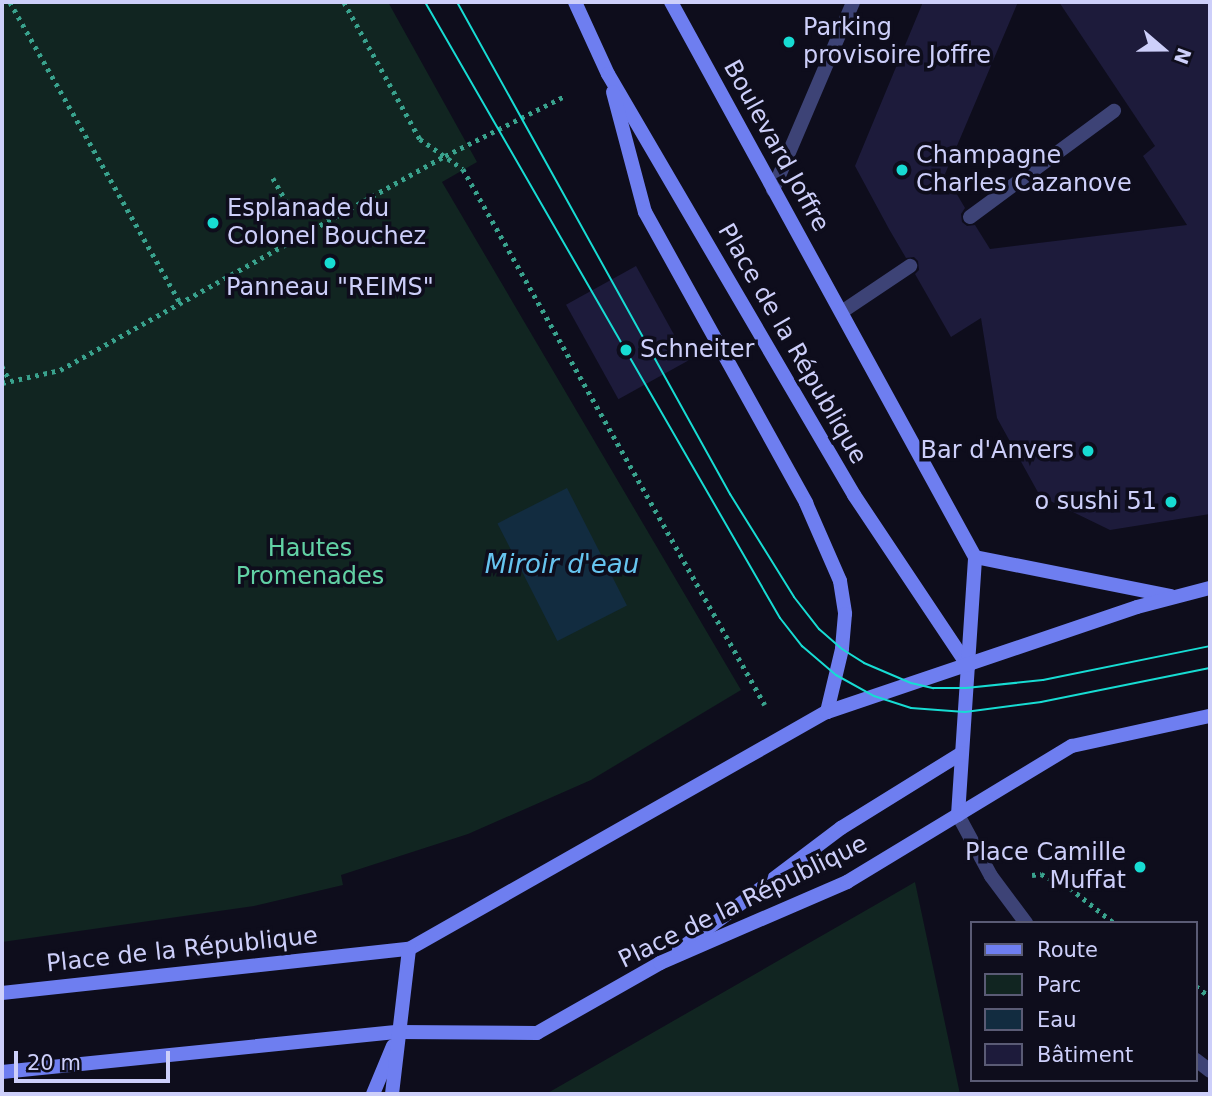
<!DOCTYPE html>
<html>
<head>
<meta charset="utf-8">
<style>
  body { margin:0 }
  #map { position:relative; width:1212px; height:1096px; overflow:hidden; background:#0e0d1c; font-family:"DejaVu Sans",sans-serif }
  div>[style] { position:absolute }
  .green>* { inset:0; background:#112521 }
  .water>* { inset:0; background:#122c40; transform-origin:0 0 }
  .building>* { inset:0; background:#1d1b3b; transform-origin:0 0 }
  .path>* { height:4.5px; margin-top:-2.25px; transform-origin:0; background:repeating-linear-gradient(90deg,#39a28d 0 3.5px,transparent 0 8.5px) }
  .service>* { height:14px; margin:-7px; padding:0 7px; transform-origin:7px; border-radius:7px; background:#3d4376 }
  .minor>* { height:14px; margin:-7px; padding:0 7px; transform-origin:7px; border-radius:7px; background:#3d4376 }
  .secondary>* { height:14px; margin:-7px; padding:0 7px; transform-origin:7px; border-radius:7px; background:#6e7ef0 }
  .tram>* { height:2px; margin:-1px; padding:0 1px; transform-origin:1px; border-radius:1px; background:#17dcd3 }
  .dots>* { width:19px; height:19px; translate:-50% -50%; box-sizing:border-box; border:4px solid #0e0d1c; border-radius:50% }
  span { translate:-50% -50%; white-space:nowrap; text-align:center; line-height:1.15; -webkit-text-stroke:7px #0e0d1c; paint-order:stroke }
  .poi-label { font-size:24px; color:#cdcffa }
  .left { translate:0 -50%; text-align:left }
  .right { translate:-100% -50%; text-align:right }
  .street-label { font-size:24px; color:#cdcffa }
  .park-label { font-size:24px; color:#62d1a5 }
  .water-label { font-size:26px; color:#66c4ef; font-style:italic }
  .frame { position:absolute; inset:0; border:4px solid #cdcffa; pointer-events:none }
  .legend { position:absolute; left:970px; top:921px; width:228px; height:161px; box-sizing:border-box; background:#0e0d1c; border:2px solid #5a5b75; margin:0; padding:9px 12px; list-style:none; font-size:21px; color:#cdcffa }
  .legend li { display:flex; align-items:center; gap:14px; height:35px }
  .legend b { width:35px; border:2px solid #5a5b75 }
  .north { position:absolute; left:1128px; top:14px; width:70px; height:70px; -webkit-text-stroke:5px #0e0d1c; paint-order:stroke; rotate:110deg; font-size:19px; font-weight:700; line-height:28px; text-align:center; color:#cdcffa }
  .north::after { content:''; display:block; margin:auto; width:24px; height:32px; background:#cdcffa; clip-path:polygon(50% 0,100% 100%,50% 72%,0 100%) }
  .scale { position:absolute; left:14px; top:1051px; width:156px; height:32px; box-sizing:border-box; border:4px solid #cdcffa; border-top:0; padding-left:9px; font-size:21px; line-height:24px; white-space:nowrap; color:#cdcffa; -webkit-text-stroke:5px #0e0d1c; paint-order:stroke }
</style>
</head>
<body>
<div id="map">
  <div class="green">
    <i style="clip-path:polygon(2px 2px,388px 2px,477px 162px,442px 182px,741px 690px,591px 780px,468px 834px,341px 875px,343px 885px,254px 906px,2px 942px)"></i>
    <i style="clip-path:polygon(915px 882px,960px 1094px,546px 1094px,884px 900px)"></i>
  </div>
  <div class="water">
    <i style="left:567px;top:488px;width:132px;height:78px;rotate:63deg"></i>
  </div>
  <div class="building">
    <i style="clip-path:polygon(923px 2px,1018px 2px,945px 174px,965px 208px,961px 214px,962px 222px,967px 226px,975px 225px,990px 249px,1187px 225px,1143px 156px,1155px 146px,1059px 2px,1210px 2px,1210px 514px,1110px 530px,1040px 496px,997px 418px,981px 318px,951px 337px,915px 274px,919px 270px,918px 261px,914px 257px,906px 258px,889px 229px,855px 166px)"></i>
    <i style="left:636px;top:266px;width:108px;height:80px;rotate:61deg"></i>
  </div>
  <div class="path">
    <i style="left:10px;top:2px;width:347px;rotate:60.5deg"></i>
    <i style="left:344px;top:2px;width:157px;rotate:61deg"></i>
    <i style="left:420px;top:139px;width:52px;rotate:34.9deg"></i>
    <i style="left:463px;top:169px;width:615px;rotate:60.6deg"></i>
    <i style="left:273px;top:178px;width:40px;rotate:60.3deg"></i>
    <i style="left:2px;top:366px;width:17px;rotate:62deg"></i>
    <i style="left:2px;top:383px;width:59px;rotate:-12.6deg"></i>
    <i style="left:60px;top:370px;width:440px;rotate:-29.1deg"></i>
    <i style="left:445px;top:156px;width:132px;rotate:-26.6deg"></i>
    <i style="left:1032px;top:875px;width:9px;rotate:-6deg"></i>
    <i style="left:1041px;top:874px;width:32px;rotate:26deg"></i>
    <i style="left:1070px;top:888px;width:56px;rotate:38.5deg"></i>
    <i style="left:1196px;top:986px;width:18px;rotate:38deg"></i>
  </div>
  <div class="service">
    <i style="left:970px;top:217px;width:179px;rotate:-36.4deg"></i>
    <i style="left:843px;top:311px;width:81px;rotate:-33.9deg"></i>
    <i style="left:958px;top:815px;width:69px;rotate:61.6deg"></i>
    <i style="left:991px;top:876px;width:59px;rotate:53.3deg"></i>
    <i style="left:1196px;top:1060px;width:18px;rotate:38deg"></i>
  </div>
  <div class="minor">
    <i style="left:773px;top:190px;width:204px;rotate:-66.9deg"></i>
  </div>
  <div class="secondary">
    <i style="left:575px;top:2px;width:79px;rotate:65.4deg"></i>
    <i style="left:608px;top:74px;width:488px;rotate:59.7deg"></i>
    <i style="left:854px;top:495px;width:206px;rotate:56.3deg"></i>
    <i style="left:671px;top:2px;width:633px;rotate:61.29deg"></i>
    <i style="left:613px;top:92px;width:124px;rotate:75.1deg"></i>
    <i style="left:645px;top:212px;width:333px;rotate:61deg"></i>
    <i style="left:806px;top:503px;width:85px;rotate:66.4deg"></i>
    <i style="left:840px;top:581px;width:33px;rotate:81deg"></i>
    <i style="left:845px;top:614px;width:35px;rotate:95deg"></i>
    <i style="left:842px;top:649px;width:65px;rotate:103.4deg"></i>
    <i style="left:975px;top:557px;width:200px;rotate:11.3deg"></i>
    <i style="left:958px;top:815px;width:259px;rotate:-86.2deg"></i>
    <i style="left:679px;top:950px;width:203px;rotate:-37deg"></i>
    <i style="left:841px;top:828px;width:142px;rotate:-31.8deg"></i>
    <i style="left:2px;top:993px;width:409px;rotate:-6.2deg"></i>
    <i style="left:409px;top:949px;width:481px;rotate:-29.6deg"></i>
    <i style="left:827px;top:712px;width:327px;rotate:-18.7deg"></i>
    <i style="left:1137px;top:607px;width:75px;rotate:-14.6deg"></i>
    <i style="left:2px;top:1072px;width:398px;rotate:-5.8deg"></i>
    <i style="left:398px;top:1032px;width:139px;rotate:0.4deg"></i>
    <i style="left:537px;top:1033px;width:142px;rotate:-29.6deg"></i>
    <i style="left:660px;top:963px;width:204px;rotate:-23.4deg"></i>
    <i style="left:847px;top:882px;width:263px;rotate:-31.2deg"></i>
    <i style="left:1072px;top:746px;width:141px;rotate:-12.3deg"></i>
    <i style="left:373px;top:1094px;width:52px;rotate:-67.4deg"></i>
    <i style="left:392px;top:1094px;width:146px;rotate:-83.3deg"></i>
  </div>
  <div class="tram">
    <i style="left:425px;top:2px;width:711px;rotate:60.05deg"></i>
    <i style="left:780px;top:618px;width:36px;rotate:52deg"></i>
    <i style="left:802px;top:646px;width:45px;rotate:40.5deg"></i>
    <i style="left:836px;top:675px;width:43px;rotate:28.9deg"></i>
    <i style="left:874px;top:696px;width:39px;rotate:18deg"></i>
    <i style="left:911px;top:708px;width:54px;rotate:4.2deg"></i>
    <i style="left:965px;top:712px;width:77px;rotate:-7.5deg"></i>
    <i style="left:1041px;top:702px;width:172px;rotate:-11.4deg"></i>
    <i style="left:457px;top:2px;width:563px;rotate:60.98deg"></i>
    <i style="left:730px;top:494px;width:121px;rotate:58.1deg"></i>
    <i style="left:794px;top:597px;width:41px;rotate:52deg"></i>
    <i style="left:819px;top:629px;width:30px;rotate:41deg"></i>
    <i style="left:842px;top:649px;width:26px;rotate:32deg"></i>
    <i style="left:864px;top:663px;width:51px;rotate:23.1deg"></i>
    <i style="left:911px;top:683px;width:23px;rotate:13deg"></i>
    <i style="left:933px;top:688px;width:33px"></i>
    <i style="left:966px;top:688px;width:77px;rotate:-5.9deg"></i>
    <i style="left:1043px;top:680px;width:170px;rotate:-11.5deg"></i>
  </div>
  <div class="dots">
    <i style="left:789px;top:42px;background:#17dcd3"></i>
    <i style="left:902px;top:170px;background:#17dcd3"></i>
    <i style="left:213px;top:223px;background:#17dcd3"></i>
    <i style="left:330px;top:263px;background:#17dcd3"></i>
    <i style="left:626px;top:350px;background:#17dcd3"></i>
    <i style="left:1088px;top:451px;background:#17dcd3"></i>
    <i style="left:1171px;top:502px;background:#17dcd3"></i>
    <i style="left:1140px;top:867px;background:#17dcd3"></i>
  </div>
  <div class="poi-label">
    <span class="left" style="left:803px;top:42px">Parking<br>provisoire Joffre</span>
    <span class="left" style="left:916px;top:170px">Champagne<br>Charles Cazanove</span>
    <span class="left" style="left:227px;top:223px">Esplanade du<br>Colonel Bouchez</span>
    <span style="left:330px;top:288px">Panneau "REIMS"</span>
    <span class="left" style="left:640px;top:350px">Schneiter</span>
    <span class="right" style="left:1074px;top:451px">Bar d'Anvers</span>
    <span class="right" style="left:1157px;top:502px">o sushi 51</span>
    <span class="right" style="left:1126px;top:867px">Place Camille<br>Muffat</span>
  </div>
  <div class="street-label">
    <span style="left:776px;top:146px;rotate:61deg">Boulevard Joffre</span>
    <span style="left:792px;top:344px;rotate:60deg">Place de la République</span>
    <span style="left:743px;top:902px;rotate:-26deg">Place de la République</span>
    <span style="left:182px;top:950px;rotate:-6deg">Place de la République</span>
  </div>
  <div class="park-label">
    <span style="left:310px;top:563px">Hautes<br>Promenades</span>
  </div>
  <div class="water-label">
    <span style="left:562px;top:565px">Miroir d'eau</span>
  </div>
  <div class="frame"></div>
  <ul class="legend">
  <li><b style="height:9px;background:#6e7ef0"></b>Route</li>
  <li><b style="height:19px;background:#112521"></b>Parc</li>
  <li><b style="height:19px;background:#122c40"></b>Eau</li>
  <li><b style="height:19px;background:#1d1b3b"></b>Bâtiment</li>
  </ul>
  <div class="north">N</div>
  <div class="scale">20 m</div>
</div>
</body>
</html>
